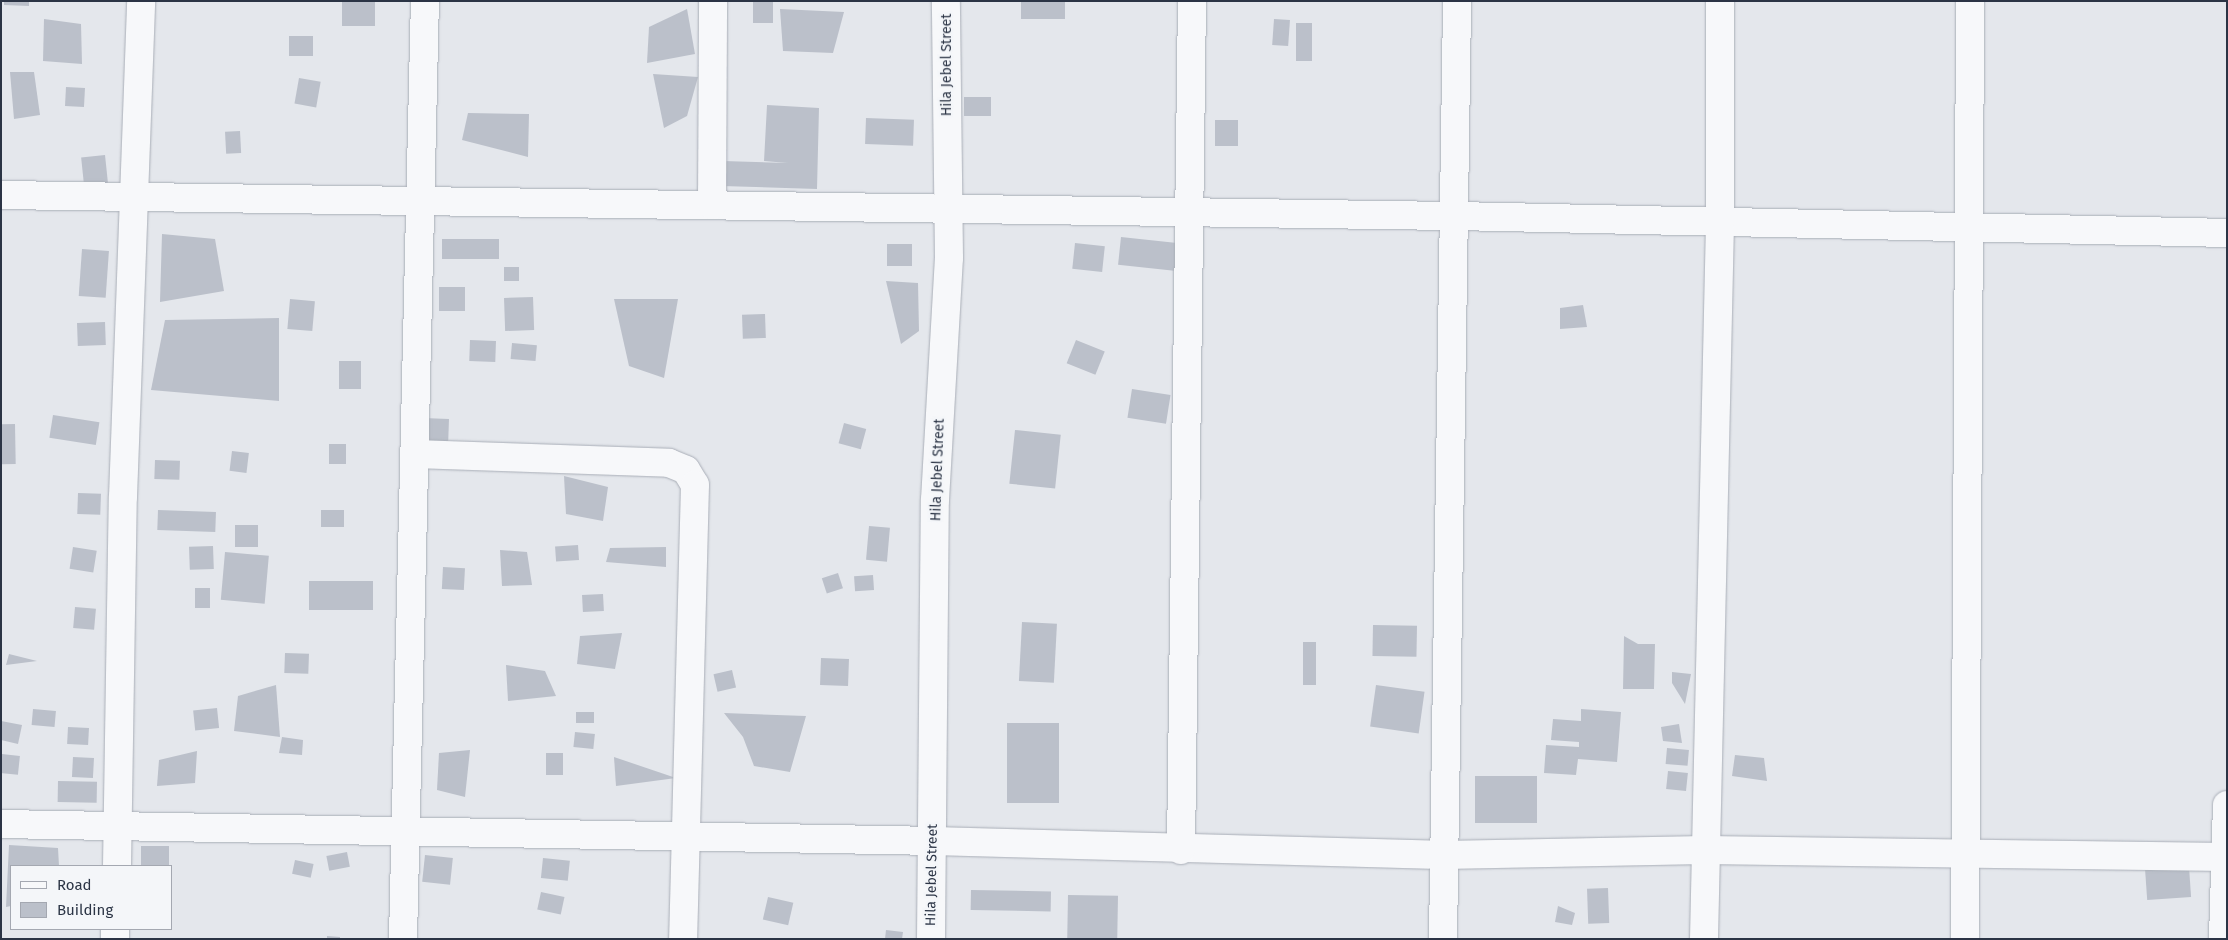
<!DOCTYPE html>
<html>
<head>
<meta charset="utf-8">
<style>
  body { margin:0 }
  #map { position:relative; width:2228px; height:940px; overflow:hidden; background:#e4e7ec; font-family:"Fira Sans",sans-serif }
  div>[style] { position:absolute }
  .building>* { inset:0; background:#bbc0ca; transform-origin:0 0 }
  .roads { filter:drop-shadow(0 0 1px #a9aeb7) drop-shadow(0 0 1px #a9aeb7) }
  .minor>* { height:28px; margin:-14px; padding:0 14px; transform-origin:14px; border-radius:14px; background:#f7f8fa }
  span { translate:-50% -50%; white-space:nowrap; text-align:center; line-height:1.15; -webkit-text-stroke:5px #f4f6f9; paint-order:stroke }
  .street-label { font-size:14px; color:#2b3445 }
  .frame { position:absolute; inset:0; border:2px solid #2b3445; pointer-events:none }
  .legend { position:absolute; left:10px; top:865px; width:162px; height:65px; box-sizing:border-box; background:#f4f6f9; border:1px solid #a4a8b1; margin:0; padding:6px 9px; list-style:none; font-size:15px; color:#2b3445 }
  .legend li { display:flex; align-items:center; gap:10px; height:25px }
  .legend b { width:25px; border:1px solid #a4a8b1 }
</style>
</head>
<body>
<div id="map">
  <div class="building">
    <i style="clip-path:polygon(4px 1px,29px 1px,29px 6px,4px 5px)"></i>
    <i style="left:342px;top:1px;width:33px;height:25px"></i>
    <i style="left:753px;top:1px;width:20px;height:22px"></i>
    <i style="left:1021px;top:1px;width:44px;height:18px"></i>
    <i style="clip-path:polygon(687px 9px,695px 54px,647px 63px,649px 27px)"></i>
    <i style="clip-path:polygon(780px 9px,844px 12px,833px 53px,783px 51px)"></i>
    <i style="clip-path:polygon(44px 19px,81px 24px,82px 64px,43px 61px)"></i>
    <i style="left:1274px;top:19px;width:16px;height:26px;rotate:4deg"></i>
    <i style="left:1296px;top:23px;width:16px;height:38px"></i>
    <i style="left:289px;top:36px;width:24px;height:20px"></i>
    <i style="clip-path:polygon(10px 72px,34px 72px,40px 115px,14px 119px)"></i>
    <i style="clip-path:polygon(653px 74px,698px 77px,687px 116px,664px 128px)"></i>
    <i style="left:299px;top:78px;width:22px;height:26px;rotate:10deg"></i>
    <i style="left:66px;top:87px;width:19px;height:19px;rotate:3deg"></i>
    <i style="left:964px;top:97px;width:27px;height:19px"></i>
    <i style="clip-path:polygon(767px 105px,819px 108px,817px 189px,722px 186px,723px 161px,788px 163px,764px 161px)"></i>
    <i style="clip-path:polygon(468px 113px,529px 114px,528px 157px,462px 140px)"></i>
    <i style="left:866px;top:118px;width:48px;height:26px;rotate:2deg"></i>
    <i style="left:1215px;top:120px;width:23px;height:26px"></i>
    <i style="left:240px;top:131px;width:22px;height:15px;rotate:87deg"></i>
    <i style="left:105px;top:155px;width:28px;height:24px;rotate:84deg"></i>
    <i style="clip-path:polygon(162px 234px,215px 239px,224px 291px,160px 302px)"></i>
    <i style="left:1121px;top:237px;width:61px;height:28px;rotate:6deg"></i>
    <i style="left:499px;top:239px;width:20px;height:57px;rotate:90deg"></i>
    <i style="left:1075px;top:243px;width:30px;height:26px;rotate:6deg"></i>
    <i style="left:887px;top:244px;width:25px;height:22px"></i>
    <i style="left:82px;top:249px;width:27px;height:47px;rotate:4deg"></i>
    <i style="left:504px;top:267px;width:15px;height:14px"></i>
    <i style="clip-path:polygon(886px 281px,918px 283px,919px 331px,901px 344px)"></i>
    <i style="left:465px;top:287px;width:24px;height:26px;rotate:90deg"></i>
    <i style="left:533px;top:297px;width:33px;height:29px;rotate:88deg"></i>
    <i style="left:290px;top:299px;width:25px;height:30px;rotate:5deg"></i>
    <i style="clip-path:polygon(614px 299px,678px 299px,664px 378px,629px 366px)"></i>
    <i style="clip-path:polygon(1583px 305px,1587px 327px,1560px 329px,1560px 308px)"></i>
    <i style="left:765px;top:314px;width:24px;height:23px;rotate:88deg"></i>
    <i style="clip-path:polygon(279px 318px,279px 401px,151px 390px,165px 320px)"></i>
    <i style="left:105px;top:322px;width:23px;height:28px;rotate:88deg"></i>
    <i style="left:470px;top:340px;width:26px;height:21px;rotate:2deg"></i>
    <i style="left:1076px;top:340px;width:31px;height:25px;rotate:22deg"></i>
    <i style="left:512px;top:343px;width:25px;height:16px;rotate:5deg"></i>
    <i style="left:339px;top:361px;width:22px;height:28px"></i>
    <i style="left:1132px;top:389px;width:39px;height:29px;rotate:9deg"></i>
    <i style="left:53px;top:415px;width:47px;height:23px;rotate:9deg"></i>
    <i style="left:423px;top:418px;width:26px;height:26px;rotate:2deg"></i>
    <i style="left:844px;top:423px;width:23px;height:21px;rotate:15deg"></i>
    <i style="left:15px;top:424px;width:40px;height:14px;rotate:89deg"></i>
    <i style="left:1015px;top:430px;width:46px;height:54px;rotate:6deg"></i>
    <i style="left:329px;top:444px;width:17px;height:20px"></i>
    <i style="left:232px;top:451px;width:17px;height:20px;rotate:7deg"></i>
    <i style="left:155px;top:460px;width:25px;height:19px;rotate:2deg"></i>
    <i style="clip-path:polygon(564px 476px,608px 487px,603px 521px,566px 514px)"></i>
    <i style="left:78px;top:493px;width:23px;height:21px;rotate:2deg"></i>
    <i style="left:158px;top:510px;width:58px;height:20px;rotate:2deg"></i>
    <i style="left:321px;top:510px;width:23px;height:17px"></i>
    <i style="left:235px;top:525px;width:23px;height:22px"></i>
    <i style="left:869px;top:526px;width:21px;height:34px;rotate:5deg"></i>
    <i style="left:578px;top:545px;width:15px;height:23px;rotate:86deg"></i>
    <i style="left:213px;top:546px;width:23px;height:24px;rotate:88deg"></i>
    <i style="left:73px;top:547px;width:24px;height:22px;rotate:9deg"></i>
    <i style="clip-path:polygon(666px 547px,666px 567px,606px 562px,610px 548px)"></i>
    <i style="clip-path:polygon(500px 550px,527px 552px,532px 585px,502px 586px)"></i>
    <i style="left:225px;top:552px;width:44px;height:48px;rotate:5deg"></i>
    <i style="left:443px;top:567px;width:22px;height:22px;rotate:3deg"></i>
    <i style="left:838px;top:573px;width:16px;height:17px;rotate:72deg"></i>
    <i style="left:873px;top:575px;width:15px;height:19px;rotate:86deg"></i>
    <i style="left:373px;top:581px;width:29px;height:64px;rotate:90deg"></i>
    <i style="left:195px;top:588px;width:15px;height:20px"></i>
    <i style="left:603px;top:594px;width:17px;height:21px;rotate:87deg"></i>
    <i style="left:75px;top:607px;width:21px;height:21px;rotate:5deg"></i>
    <i style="left:1022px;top:622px;width:35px;height:59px;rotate:3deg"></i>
    <i style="left:1373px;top:625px;width:44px;height:31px;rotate:1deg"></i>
    <i style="clip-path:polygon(622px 633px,615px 669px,577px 664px,580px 636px)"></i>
    <i style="clip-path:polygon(1624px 636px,1638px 644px,1655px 644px,1654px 689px,1623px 689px)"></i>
    <i style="left:1303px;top:642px;width:13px;height:43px"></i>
    <i style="left:285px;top:653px;width:24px;height:20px;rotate:2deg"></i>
    <i style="clip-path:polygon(9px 654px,37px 661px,6px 665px)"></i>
    <i style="left:821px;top:658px;width:28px;height:27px;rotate:2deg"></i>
    <i style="clip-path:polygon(506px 665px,545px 671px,556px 696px,508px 701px)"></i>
    <i style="left:732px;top:670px;width:18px;height:19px;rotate:77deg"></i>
    <i style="clip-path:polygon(1672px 672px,1691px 674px,1685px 704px,1672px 683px)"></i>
    <i style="clip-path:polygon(276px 685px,280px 737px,234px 731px,238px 696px)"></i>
    <i style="left:1376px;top:685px;width:49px;height:42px;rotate:8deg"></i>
    <i style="left:217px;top:708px;width:20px;height:24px;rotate:84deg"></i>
    <i style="left:33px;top:709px;width:23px;height:16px;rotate:5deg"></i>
    <i style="clip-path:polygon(1581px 709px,1621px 712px,1617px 762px,1578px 759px,1576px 775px,1544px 773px,1546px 745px,1579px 747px,1579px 742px,1551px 740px,1553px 719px,1581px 721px)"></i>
    <i style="left:576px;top:712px;width:18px;height:11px"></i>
    <i style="clip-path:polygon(724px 713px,806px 716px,790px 772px,754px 766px,743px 737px)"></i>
    <i style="clip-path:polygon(1px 721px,22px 725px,18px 744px,1px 740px)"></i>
    <i style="left:1059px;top:723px;width:80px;height:52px;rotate:90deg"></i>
    <i style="clip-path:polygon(1679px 724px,1682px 743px,1663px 741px,1661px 727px)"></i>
    <i style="left:68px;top:727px;width:21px;height:17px;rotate:3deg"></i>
    <i style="left:575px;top:732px;width:20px;height:15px;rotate:6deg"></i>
    <i style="clip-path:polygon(282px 737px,303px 740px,302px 755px,279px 753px)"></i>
    <i style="left:1667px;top:748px;width:22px;height:16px;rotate:5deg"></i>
    <i style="clip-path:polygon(470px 750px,465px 797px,437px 790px,439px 753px)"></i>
    <i style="clip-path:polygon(197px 751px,195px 783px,157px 786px,159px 760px)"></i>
    <i style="left:546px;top:753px;width:17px;height:22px"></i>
    <i style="left:2px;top:754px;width:18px;height:19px;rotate:6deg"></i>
    <i style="clip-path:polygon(1735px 755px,1764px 758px,1767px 781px,1732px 776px)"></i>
    <i style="left:73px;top:757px;width:21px;height:20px;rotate:3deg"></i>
    <i style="clip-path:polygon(614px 757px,676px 778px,616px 786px)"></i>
    <i style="left:1668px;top:771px;width:20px;height:18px;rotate:6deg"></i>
    <i style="left:1475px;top:776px;width:62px;height:47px"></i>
    <i style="left:58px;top:781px;width:39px;height:21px;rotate:1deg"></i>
    <i style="clip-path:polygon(9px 845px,58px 848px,59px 866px,11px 866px,11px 906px,6px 907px)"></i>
    <i style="left:141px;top:846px;width:28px;height:20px"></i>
    <i style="left:347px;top:852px;width:15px;height:21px;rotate:79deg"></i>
    <i style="left:425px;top:855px;width:28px;height:27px;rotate:6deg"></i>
    <i style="left:543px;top:858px;width:27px;height:20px;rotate:6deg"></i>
    <i style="left:295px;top:860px;width:19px;height:14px;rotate:12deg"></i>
    <i style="left:2189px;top:867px;width:30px;height:44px;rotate:86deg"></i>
    <i style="left:1608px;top:888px;width:35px;height:21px;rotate:88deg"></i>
    <i style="left:971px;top:890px;width:80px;height:20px;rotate:1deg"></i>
    <i style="left:541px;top:892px;width:24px;height:18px;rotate:12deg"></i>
    <i style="left:1068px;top:895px;width:50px;height:44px;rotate:1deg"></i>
    <i style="left:768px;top:897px;width:26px;height:23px;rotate:13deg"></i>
    <i style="clip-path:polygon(1558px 906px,1575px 913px,1572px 925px,1555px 922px)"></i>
    <i style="clip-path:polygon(886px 930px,903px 932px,902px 939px,885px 939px)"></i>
    <i style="clip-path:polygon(327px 936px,340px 937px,340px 939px,327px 939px)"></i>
  </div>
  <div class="roads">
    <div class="minor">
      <i style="left:1px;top:195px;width:1455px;rotate:0.83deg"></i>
      <i style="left:1456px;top:216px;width:771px;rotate:1.26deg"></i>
      <i style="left:712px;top:205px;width:204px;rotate:-89.7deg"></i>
      <i style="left:415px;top:454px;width:254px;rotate:2deg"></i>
      <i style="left:669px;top:463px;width:18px;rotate:22deg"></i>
      <i style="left:686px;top:470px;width:17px;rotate:59deg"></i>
      <i style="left:695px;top:485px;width:454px;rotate:91.5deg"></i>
      <i style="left:1px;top:824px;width:932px;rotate:1.04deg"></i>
      <i style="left:933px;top:841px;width:510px;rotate:1.57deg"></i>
      <i style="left:1443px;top:855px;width:262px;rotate:-1.1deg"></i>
      <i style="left:1705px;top:850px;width:522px;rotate:0.77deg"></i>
      <i style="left:1181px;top:850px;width:849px;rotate:-89.26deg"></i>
      <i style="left:117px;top:866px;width:369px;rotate:-89.1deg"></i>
      <i style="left:123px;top:497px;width:496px;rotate:-87.9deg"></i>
      <i style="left:115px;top:939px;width:10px;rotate:-90deg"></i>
      <i style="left:403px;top:939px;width:938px;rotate:-88.66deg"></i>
      <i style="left:931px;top:939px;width:439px;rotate:-89.5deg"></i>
      <i style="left:935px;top:500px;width:242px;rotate:-86.7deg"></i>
      <i style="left:949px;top:258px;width:257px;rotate:-90.7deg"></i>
      <i style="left:1443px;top:939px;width:938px;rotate:-89.14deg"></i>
      <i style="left:1704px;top:939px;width:716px;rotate:-88.72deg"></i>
      <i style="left:1720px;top:223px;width:222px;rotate:-90deg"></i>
      <i style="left:1965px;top:939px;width:938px;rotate:-89.69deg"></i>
      <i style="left:2223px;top:939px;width:134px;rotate:-88.3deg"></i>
    </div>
  </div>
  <div class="street-label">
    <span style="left:947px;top:65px;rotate:-90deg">Hila Jebel Street</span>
    <span style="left:938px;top:470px;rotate:-88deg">Hila Jebel Street</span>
    <span style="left:932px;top:875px;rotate:-89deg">Hila Jebel Street</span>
  </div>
  <div class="frame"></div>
  <ul class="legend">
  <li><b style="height:6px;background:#f7f8fa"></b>Road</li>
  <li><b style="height:14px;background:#bbc0ca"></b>Building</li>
  </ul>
</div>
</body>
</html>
